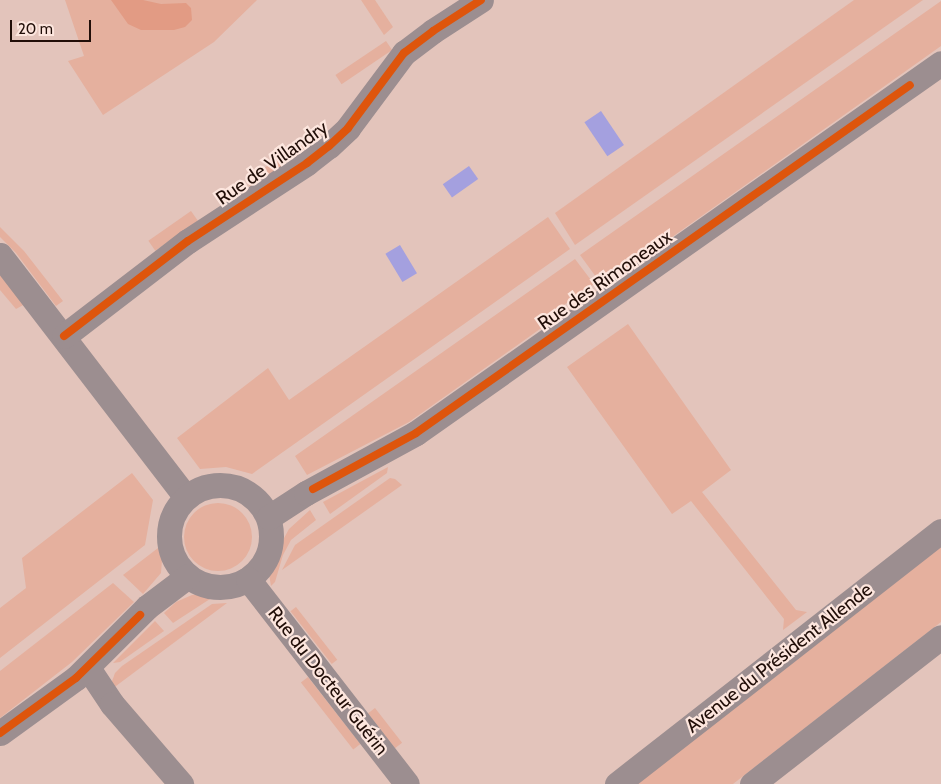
<!DOCTYPE html>
<html>
<head>
<meta charset="utf-8">
<style>
  body { margin:0 }
  #map { position:relative; width:941px; height:784px; overflow:hidden; background:#e3c4bb; font-family:Cabin,sans-serif }
  div>[style] { position:absolute }
  .green>* { inset:0; background:#e5b09e; transform-origin:0 0 }
  .round { border-radius:50% }
  .forest>* { inset:0; background:#e29b84 }
  .water>* { inset:0; background:#a4a0df; transform-origin:0 0 }
  .minor>* { height:25px; margin:-12.5px; padding:0 12.5px; transform-origin:12.5px; border-radius:12.5px; background:#9c8e90 }
  .minor>.ring { margin:-12.5px; padding:0; box-sizing:content-box; background:none; border:25px solid #9c8e90; border-radius:50% }
  .cycleway>* { height:8px; margin:-4px; padding:0 4px; transform-origin:4px; border-radius:4px; background:#de550c }
  span { translate:-50% -50%; white-space:nowrap; text-align:center; line-height:1.15; -webkit-text-stroke:4.5px #fde6de; paint-order:stroke }
  .street-label { font-size:19px; color:#210e08 }
  .scale { position:absolute; left:10px; top:20px; width:81px; height:22px; box-sizing:border-box; border:2px solid #210e08; border-top:0; padding-left:6px; font-size:15px; line-height:18px; white-space:nowrap; color:#210e08; -webkit-text-stroke:4px #fde6de; paint-order:stroke }
</style>
</head>
<body>
<div id="map">
  <div class="green">
    <i style="clip-path:polygon(65px 0,257px 0,214px 42px,103px 115px,68px 61px,84px 56px)"></i>
    <i style="clip-path:polygon(361px 0,375px 0,393px 27px,384px 35px)"></i>
    <i style="clip-path:polygon(854px 0,923px 0,575px 245px,555px 213px)"></i>
    <i style="clip-path:polygon(941px 1px,941px 46px,620px 274px,616px 268px,599px 281px,580px 255px)"></i>
    <i style="left:386px;top:41px;width:11px;height:61px;rotate:56deg"></i>
    <i style="left:308px;top:134px;width:11px;height:78px;rotate:52deg"></i>
    <i style="left:191px;top:211px;width:12px;height:52px;rotate:55deg"></i>
    <i style="clip-path:polygon(548px 217px,570px 249px,252px 474px,226px 467px,200px 469px,177px 438px,268px 368px,289px 400px)"></i>
    <i style="clip-path:polygon(0 227px,24px 251px,63px 301px,56px 306px,16px 253px,0 237px)"></i>
    <i style="clip-path:polygon(575px 259px,594px 284px,551px 314px,554px 319px,409px 422px,307px 475px,295px 456px)"></i>
    <i style="clip-path:polygon(0 275px,25px 304px,16px 309px,0 290px)"></i>
    <i style="clip-path:polygon(628px 324px,731px 470px,702px 492px,796px 610px,807px 612px,783px 630px,784px 619px,691px 501px,672px 514px,567px 367px)"></i>
    <i style="clip-path:polygon(388px 467px,387px 473px,330px 514px,323px 502px)"></i>
    <i style="clip-path:polygon(132px 473px,153px 500px,145px 545px,0 658px,0 608px,26px 588px,22px 558px)"></i>
    <i style="clip-path:polygon(390px 478px,395px 479px,402px 485px,282px 570px,295px 545px)"></i>
    <i class="round" style="left:184px;top:503px;width:68px;height:68px"></i>
    <i style="clip-path:polygon(310px 510px,316px 520px,291px 540px,283px 555px,275px 582px,271px 586px,269px 574px,283px 540px,289px 529px)"></i>
    <i style="clip-path:polygon(941px 545px,941px 622px,733px 784px,637px 784px)"></i>
    <i style="clip-path:polygon(158px 548px,162px 560px,161px 573px,143px 594px,123px 575px)"></i>
    <i style="clip-path:polygon(113px 583px,134px 602px,72px 662px,0 718px,0 671px)"></i>
    <i style="clip-path:polygon(201px 594px,213px 597px,173px 623px,164px 613px,176px 602px,192px 595px)"></i>
    <i style="clip-path:polygon(227px 603px,112px 689px,111px 684px,115px 673px,122px 666px,212px 604px)"></i>
    <i style="left:296px;top:607px;width:67px;height:7px;rotate:52deg"></i>
    <i style="clip-path:polygon(155px 621px,164px 631px,120px 662px,113px 663px)"></i>
    <i style="left:308px;top:677px;width:85px;height:9px;rotate:52deg"></i>
    <i style="left:375px;top:708px;width:44px;height:9px;rotate:52deg"></i>
  </div>
  <div class="forest">
    <i style="clip-path:polygon(111px 0,143px 0,161px 4px,186px 3px,191px 8px,192px 20px,185px 27px,174px 30px,141px 30px,128px 24px)"></i>
  </div>
  <div class="water">
    <i style="left:601px;top:111px;width:41px;height:20px;rotate:56deg"></i>
    <i style="left:469px;top:166px;width:16px;height:32px;rotate:55deg"></i>
    <i style="left:400px;top:245px;width:33px;height:17px;rotate:59deg"></i>
  </div>
  <div class="minor">
    <i style="left:0;top:255px;width:305px;rotate:52.5deg"></i>
    <i style="left:64px;top:336px;width:156px;rotate:-37.5deg"></i>
    <i style="left:188px;top:241px;width:142px;rotate:-33.2deg"></i>
    <i style="left:307px;top:163px;width:28px;rotate:-38deg"></i>
    <i style="left:329px;top:146px;width:26px;rotate:-43deg"></i>
    <i style="left:348px;top:128px;width:94px;rotate:-53.3deg"></i>
    <i style="left:404px;top:53px;width:36px;rotate:-37deg"></i>
    <i style="left:433px;top:31px;width:57px;rotate:-32.9deg"></i>
    <i class="ring" style="left:169px;top:485px;width:77px;height:77px"></i>
    <i style="left:269px;top:517px;width:44px;rotate:-33deg"></i>
    <i style="left:306px;top:493px;width:125px;rotate:-28.6deg"></i>
    <i style="left:416px;top:433px;width:642px;rotate:-35.17deg"></i>
    <i style="left:248px;top:579px;width:259px;rotate:52.2deg"></i>
    <i style="left:88px;top:668px;width:43px;rotate:56.3deg"></i>
    <i style="left:112px;top:704px;width:106px;rotate:49.2deg"></i>
    <i style="left:0;top:733px;width:94px;rotate:-35.9deg"></i>
    <i style="left:76px;top:678px;width:100px;rotate:-45deg"></i>
    <i style="left:147px;top:607px;width:51px;rotate:-37.1deg"></i>
    <i style="left:617px;top:784px;width:411px;rotate:-38deg"></i>
    <i style="left:752px;top:784px;width:239px;rotate:-37.9deg"></i>
  </div>
  <div class="cycleway">
    <i style="left:64px;top:336px;width:156px;rotate:-37.5deg"></i>
    <i style="left:188px;top:241px;width:142px;rotate:-33.2deg"></i>
    <i style="left:307px;top:163px;width:28px;rotate:-38deg"></i>
    <i style="left:329px;top:146px;width:26px;rotate:-43deg"></i>
    <i style="left:348px;top:128px;width:94px;rotate:-53.3deg"></i>
    <i style="left:404px;top:53px;width:36px;rotate:-37deg"></i>
    <i style="left:433px;top:31px;width:57px;rotate:-32.9deg"></i>
    <i style="left:313px;top:489px;width:117px;rotate:-28.5deg"></i>
    <i style="left:416px;top:433px;width:604px;rotate:-35.16deg"></i>
    <i style="left:0;top:733px;width:94px;rotate:-35.9deg"></i>
    <i style="left:76px;top:678px;width:90px;rotate:-44.5deg"></i>
  </div>
  <div class="street-label">
    <span style="left:272px;top:163px;rotate:-35deg">Rue de Villandry</span>
    <span style="left:605px;top:280px;rotate:-35deg">Rue des Rimoneaux</span>
    <span style="left:779px;top:658px;rotate:-38deg">Avenue du Président Allende</span>
    <span style="left:328px;top:681px;rotate:52deg">Rue du Docteur Guérin</span>
  </div>
  <div class="scale">20 m</div>
</div>
</body>
</html>
